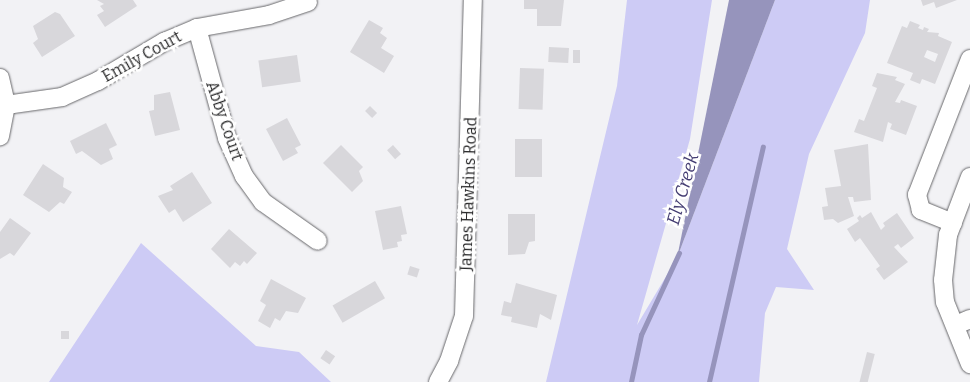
<!DOCTYPE html>
<html>
<head>
<meta charset="utf-8">
<style>
  body { margin:0 }
  #map { position:relative; width:970px; height:382px; overflow:hidden; background:#f2f2f5; font-family:Bitter,serif }
  div>[style] { position:absolute }
  .green>* { inset:0; background:#cdcbf5 }
  .water>* { inset:0; background:#9694bc }
  .stream>* { height:4.5px; margin:-2.25px; padding:0 2.25px; transform-origin:2.25px; border-radius:2.25px; background:#9694bc }
  .building>* { inset:0; background:#d8d7db; transform-origin:0 0 }
  .roads { filter:drop-shadow(0 0 1px #68686b) drop-shadow(0 0 1px #68686b) }
  .minor>* { height:18px; margin:-9px; padding:0 9px; transform-origin:9px; border-radius:9px; background:#fff }
  span { translate:-50% -50%; white-space:nowrap; text-align:center; line-height:1.15; -webkit-text-stroke:5px #fff; paint-order:stroke }
  .street-label { font-size:16px; color:#262627 }
  .water-label { font-size:18px; color:#443d72; font-style:italic }
</style>
</head>
<body>
<div id="map">
  <div class="green">
    <i style="clip-path:polygon(627px 0,712px 0,690px 139px,637px 325px,677px 258px,775px 0,870px 0,865px 33px,809px 154px,787px 249px,814px 290px,776px 287px,765px 313px,759px 382px,546px 382px,617px 86px)"></i>
    <i style="clip-path:polygon(141px 243px,256px 346px,299px 352px,331px 382px,49px 382px)"></i>
  </div>
  <div class="water">
    <i style="clip-path:polygon(729px 0,775px 0,677px 258px)"></i>
  </div>
  <div class="stream">
    <i style="left:631px;top:382px;width:48px;rotate:-78deg"></i>
    <i style="left:641px;top:335px;width:90px;rotate:-65.1deg"></i>
    <i style="left:709px;top:382px;width:241px;rotate:-77.1deg"></i>
  </div>
  <div class="building">
    <i style="clip-path:polygon(97px 0,133px 0,137px 6px,105px 27px,97px 15px,104px 11px,100px 6px,104px 4px)"></i>
    <i style="clip-path:polygon(524px 0,564px 0,561px 26px,537px 26px,537px 9px,524px 9px)"></i>
    <i style="clip-path:polygon(921px 0,957px 0,936px 8px,934px 2px,923px 6px)"></i>
    <i style="clip-path:polygon(55px 12px,60px 14px,75px 36px,42px 57px,33px 43px,38px 39px,33px 26px)"></i>
    <i style="clip-path:polygon(369px 20px,383px 28px,380px 33px,387px 38px,381px 48px,394px 56px,384px 73px,350px 52px)"></i>
    <i style="clip-path:polygon(evenodd,910px 21px,920px 25px,918px 28px,923px 30px,924px 27px,929px 29px,927px 32px,939px 33px,938px 36px,952px 42px,935px 84px,922px 79px,920px 84px,910px 80px,913px 73px,887px 63px,902px 26px,907px 28px,910px 21px,927px 50px,938px 54px,935px 62px,924px 57px,927px 50px)"></i>
    <i style="left:549px;top:47px;width:20px;height:15px;rotate:3deg"></i>
    <i style="left:573px;top:50px;width:7px;height:13px"></i>
    <i style="left:297px;top:55px;width:27px;height:39px;rotate:82deg"></i>
    <i style="left:520px;top:68px;width:24px;height:41px;rotate:2deg"></i>
    <i style="clip-path:polygon(877px 73px,897px 77px,895px 80px,905px 84px,895px 102px,900px 103px,901px 100px,917px 106px,906px 135px,890px 129px,892px 124px,888px 122px,883px 142px,854px 132px,859px 119px,864px 121px,877px 88px,872px 86px)"></i>
    <i style="clip-path:polygon(170px 92px,180px 130px,155px 136px,149px 111px,154px 110px,154px 95px)"></i>
    <i style="left:370px;top:106px;width:10px;height:7px;rotate:45deg"></i>
    <i style="clip-path:polygon(287px 118px,301px 145px,295px 148px,298px 153px,283px 161px,266px 129px)"></i>
    <i style="clip-path:polygon(106px 123px,117px 145px,109px 149px,113px 159px,101px 165px,82px 151px,76px 154px,70px 141px)"></i>
    <i style="left:515px;top:139px;width:27px;height:38px"></i>
    <i style="clip-path:polygon(868px 144px,871px 200px,854px 202px,853px 197px,848px 197px,854px 216px,838px 223px,833px 219px,824px 220px,822px 207px,828px 206px,825px 188px,841px 186px,834px 150px)"></i>
    <i style="clip-path:polygon(341px 145px,363px 167px,359px 171px,363px 181px,352px 192px,323px 163px)"></i>
    <i style="left:393px;top:145px;width:12px;height:8px;rotate:48deg"></i>
    <i style="clip-path:polygon(43px 164px,64px 178px,63px 187px,72px 192px,64px 204px,60px 202px,49px 212px,23px 195px)"></i>
    <i style="clip-path:polygon(192px 172px,212px 203px,183px 222px,175px 209px,169px 213px,158px 196px,173px 190px,170px 186px)"></i>
    <i style="clip-path:polygon(401px 206px,407px 234px,401px 235px,402px 241px,397px 242px,398px 247px,383px 250px,375px 211px)"></i>
    <i style="clip-path:polygon(871px 212px,881px 230px,885px 226px,883px 223px,897px 213px,914px 238px,901px 248px,898px 244px,894px 247px,908px 262px,884px 280px,876px 269px,880px 266px,860px 238px,855px 242px,847px 229px,859px 221px,857px 218px,860px 215px,862px 218px)"></i>
    <i style="clip-path:polygon(508px 214px,535px 214px,535px 241px,529px 242px,525px 254px,508px 255px)"></i>
    <i style="clip-path:polygon(10px 218px,31px 233px,14px 256px,10px 253px,0 259px,0 232px)"></i>
    <i style="clip-path:polygon(229px 229px,257px 253px,247px 264px,244px 261px,240px 266px,235px 262px,230px 268px,211px 249px)"></i>
    <i style="left:410px;top:266px;width:10px;height:9px;rotate:17deg"></i>
    <i style="clip-path:polygon(271px 279px,306px 298px,298px 313px,286px 311px,280px 321px,275px 318px,270px 328px,258px 321px,266px 305px,260px 301px)"></i>
    <i style="left:375px;top:281px;width:20px;height:49px;rotate:60deg"></i>
    <i style="clip-path:polygon(516px 283px,557px 295px,551px 320px,540px 314px,537px 328px,511px 322px,512px 317px,501px 315px,504px 301px,511px 303px)"></i>
    <i style="left:61px;top:331px;width:8px;height:8px"></i>
    <i style="left:326px;top:350px;width:11px;height:10px;rotate:34deg"></i>
    <i style="left:867px;top:352px;width:8px;height:31px;rotate:14deg"></i>
  </div>
  <div class="roads">
    <div class="minor">
      <i style="left:197px;top:28px;width:114px;rotate:74.7deg"></i>
      <i style="left:227px;top:138px;width:42px;rotate:65.9deg"></i>
      <i style="left:244px;top:176px;width:32px;rotate:54deg"></i>
      <i style="left:263px;top:202px;width:67px;rotate:35.3deg"></i>
      <i style="left:0;top:78px;width:28px;rotate:77deg"></i>
      <i style="left:6px;top:105px;width:32px;rotate:101deg"></i>
      <i style="left:6px;top:105px;width:57px;rotate:-8.1deg"></i>
      <i style="left:62px;top:97px;width:39px;rotate:-24deg"></i>
      <i style="left:98px;top:81px;width:77px;rotate:-30.6deg"></i>
      <i style="left:164px;top:42px;width:36px;rotate:-23deg"></i>
      <i style="left:197px;top:28px;width:73px;rotate:-10.2deg"></i>
      <i style="left:269px;top:15px;width:41px;rotate:-18.4deg"></i>
      <i style="left:970px;top:177px;width:62px;rotate:110.8deg"></i>
      <i style="left:948px;top:235px;width:45px;rotate:96.3deg"></i>
      <i style="left:943px;top:280px;width:22px;rotate:85deg"></i>
      <i style="left:945px;top:302px;width:67px;rotate:68deg"></i>
      <i style="left:953px;top:223px;width:35px;rotate:-158deg"></i>
      <i style="left:921px;top:210px;width:16px;rotate:-105deg"></i>
      <i style="left:917px;top:195px;width:146px;rotate:-68.7deg"></i>
      <i style="left:956px;top:325px;width:15px;rotate:-23deg"></i>
      <i style="left:438px;top:382px;width:24px;rotate:-62deg"></i>
      <i style="left:449px;top:361px;width:47px;rotate:-71.6deg"></i>
      <i style="left:464px;top:316px;width:316px;rotate:-88.4deg"></i>
    </div>
  </div>
  <div class="street-label">
    <span style="left:142px;top:57px;rotate:-29deg">Emily Court</span>
    <span style="left:224px;top:121px;rotate:71deg">Abby Court</span>
    <span style="left:469px;top:194px;rotate:-88deg">James Hawkins Road</span>
  </div>
  <div class="water-label">
    <span style="left:683px;top:189px;rotate:-74deg">Ely Creek</span>
  </div>
</div>
</body>
</html>
